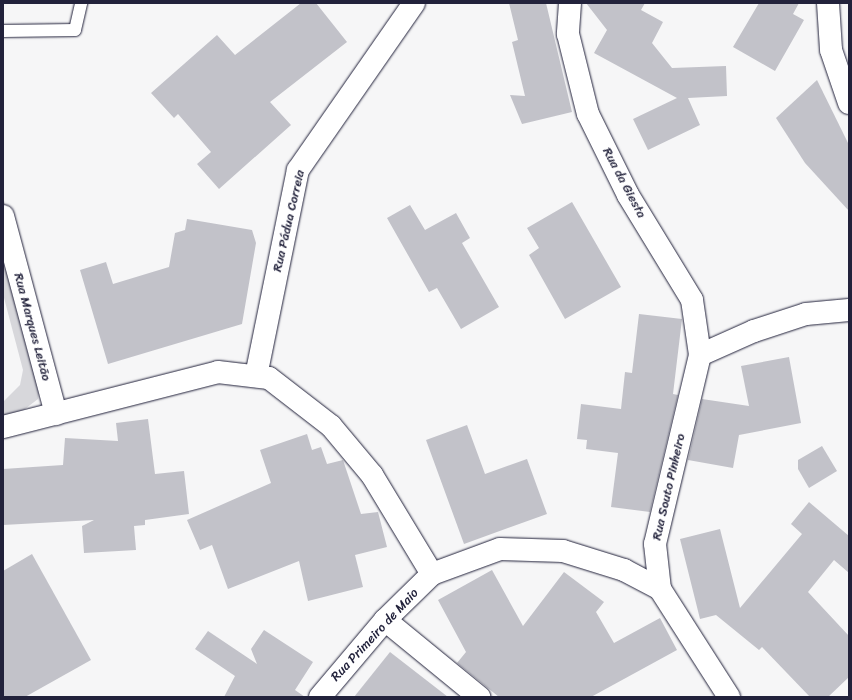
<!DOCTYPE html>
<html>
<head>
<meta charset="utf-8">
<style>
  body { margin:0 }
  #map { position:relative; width:852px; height:700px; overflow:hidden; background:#f6f6f7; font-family:Sriracha,sans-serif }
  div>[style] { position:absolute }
  .green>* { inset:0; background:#d7d7db }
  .building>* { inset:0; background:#c2c2c9 }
  .roads { filter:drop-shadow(0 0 1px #22223b) drop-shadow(0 0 1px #22223b) }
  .service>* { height:12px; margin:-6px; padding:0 6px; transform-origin:6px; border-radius:6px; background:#fff }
  .minor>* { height:22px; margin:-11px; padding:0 11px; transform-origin:11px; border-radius:11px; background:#fff }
  .tertiary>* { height:22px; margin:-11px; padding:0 11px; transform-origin:11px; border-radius:11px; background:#fff }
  span { translate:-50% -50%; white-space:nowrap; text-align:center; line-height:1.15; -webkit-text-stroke:4px #fff; paint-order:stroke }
  .street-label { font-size:13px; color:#22223b }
  .frame { position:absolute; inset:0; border:4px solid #22223b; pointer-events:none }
</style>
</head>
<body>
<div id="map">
  <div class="green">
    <i style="clip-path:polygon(3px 196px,39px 338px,41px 378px,38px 399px,21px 412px,3px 418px,3px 402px,20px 385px,23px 370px,3px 294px)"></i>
  </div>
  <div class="building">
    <i style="clip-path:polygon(301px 3px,316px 3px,347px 42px,270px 102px,291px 125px,219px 189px,197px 164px,211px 152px,178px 114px,174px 118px,151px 93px,217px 35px,235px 55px)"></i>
    <i style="clip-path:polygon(509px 3px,546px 3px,572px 112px,522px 124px,510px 95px,525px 96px,512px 42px,518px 40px)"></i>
    <i style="clip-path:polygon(586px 3px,645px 3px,641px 10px,663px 22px,652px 43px,672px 68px,726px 66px,727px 96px,688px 98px,700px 125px,648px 150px,633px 119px,677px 98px,594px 53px,607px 30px)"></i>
    <i style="clip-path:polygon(759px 3px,799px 3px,793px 14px,804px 20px,775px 71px,733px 47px)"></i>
    <i style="clip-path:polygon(817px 80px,849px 145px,849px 211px,805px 163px,776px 118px)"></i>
    <i style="clip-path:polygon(572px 202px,621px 287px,565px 319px,529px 255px,539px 248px,527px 228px)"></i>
    <i style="clip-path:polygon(410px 205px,425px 230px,456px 213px,470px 238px,462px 243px,499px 307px,461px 329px,437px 288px,429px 292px,387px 218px)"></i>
    <i style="clip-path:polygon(187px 219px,252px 230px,256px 243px,242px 324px,108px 364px,80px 270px,106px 262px,113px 284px,169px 267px,175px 233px,185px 230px)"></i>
    <i style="clip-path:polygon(639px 314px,682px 319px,673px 394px,678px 395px,650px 512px,611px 507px,618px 453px,586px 449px,587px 440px,577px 439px,581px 404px,621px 409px,625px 372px,632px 373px)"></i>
    <i style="clip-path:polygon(789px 357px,801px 423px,739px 435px,733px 468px,688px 460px,702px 399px,749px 406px,741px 366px)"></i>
    <i style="clip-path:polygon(148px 419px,155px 474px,184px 471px,189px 514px,145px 520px,145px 525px,134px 526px,136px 550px,84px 553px,82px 526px,94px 520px,3px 525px,3px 469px,63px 465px,65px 438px,118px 441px,116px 423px)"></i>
    <i style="clip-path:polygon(467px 425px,485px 474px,527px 459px,547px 514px,464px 544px,426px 440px)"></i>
    <i style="clip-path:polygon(307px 434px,312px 450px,321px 447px,327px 464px,343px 460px,361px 514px,378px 512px,387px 547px,355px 555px,363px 587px,308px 601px,299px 561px,228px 589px,212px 545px,200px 550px,187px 520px,271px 483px,260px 450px)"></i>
    <i style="clip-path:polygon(822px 446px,837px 471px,809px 488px,798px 469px,798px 460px)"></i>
    <i style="clip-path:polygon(809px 502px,849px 536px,849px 573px,834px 560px,808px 592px,849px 636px,849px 677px,828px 697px,810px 697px,762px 647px,759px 650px,716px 615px,700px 619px,680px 539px,720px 529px,740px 608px,802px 534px,791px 524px)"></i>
    <i style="clip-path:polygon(32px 554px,91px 660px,25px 697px,3px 697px,3px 571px)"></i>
    <i style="clip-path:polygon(492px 570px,523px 626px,564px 572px,604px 602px,596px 612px,614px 643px,660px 618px,677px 650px,591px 697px,499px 697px,457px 663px,466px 652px,438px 600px)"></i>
    <i style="clip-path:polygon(264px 630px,313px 662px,295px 690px,305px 697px,224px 697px,235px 676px,195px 649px,208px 631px,257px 664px,251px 649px)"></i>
    <i style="clip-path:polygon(390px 652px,448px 697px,354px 697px)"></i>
  </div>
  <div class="roads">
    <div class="service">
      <i style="left:3px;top:31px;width:72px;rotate:-0.8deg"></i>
      <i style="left:75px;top:30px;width:28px;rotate:-77deg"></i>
    </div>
    <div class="minor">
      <i style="left:828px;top:3px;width:47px;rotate:86.3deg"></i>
      <i style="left:831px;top:50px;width:56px;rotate:71.2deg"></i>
      <i style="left:3px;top:216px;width:205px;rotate:75deg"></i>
      <i style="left:700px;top:355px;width:59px;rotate:-24deg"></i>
      <i style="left:754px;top:331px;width:55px;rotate:-18.1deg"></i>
      <i style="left:806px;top:314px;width:43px;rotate:-5.3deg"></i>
      <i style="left:256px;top:376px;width:210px;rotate:-78.5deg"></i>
      <i style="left:298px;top:170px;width:203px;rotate:-55.2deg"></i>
      <i style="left:3px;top:427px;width:222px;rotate:-14.3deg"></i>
      <i style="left:218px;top:372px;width:51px;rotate:6.7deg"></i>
      <i style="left:269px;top:378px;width:78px;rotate:37.7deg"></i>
      <i style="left:331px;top:426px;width:64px;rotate:50.1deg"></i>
      <i style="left:372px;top:475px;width:116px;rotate:58.8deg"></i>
      <i style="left:432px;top:574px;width:72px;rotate:-20.2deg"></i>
      <i style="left:500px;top:549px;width:63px;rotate:1.8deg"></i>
      <i style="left:563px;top:551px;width:64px;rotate:17.3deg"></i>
      <i style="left:624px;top:570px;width:41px;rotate:27.8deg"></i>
      <i style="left:385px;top:620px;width:122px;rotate:39.3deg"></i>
      <i style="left:320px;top:697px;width:101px;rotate:-49.8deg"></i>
      <i style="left:385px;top:620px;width:66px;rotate:-44.4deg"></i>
    </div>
    <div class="tertiary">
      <i style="left:570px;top:3px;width:31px;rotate:94deg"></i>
      <i style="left:568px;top:34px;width:82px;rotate:76deg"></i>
      <i style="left:588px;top:114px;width:90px;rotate:63.7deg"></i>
      <i style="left:628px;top:195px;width:123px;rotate:58.6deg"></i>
      <i style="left:692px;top:300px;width:56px;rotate:81.7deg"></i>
      <i style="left:700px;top:355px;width:194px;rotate:103.4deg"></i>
      <i style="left:655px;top:544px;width:45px;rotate:83.7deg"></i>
      <i style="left:660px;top:589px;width:128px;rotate:57.4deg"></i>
    </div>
  </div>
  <div class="street-label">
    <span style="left:624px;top:183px;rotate:62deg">Rua da Giesta</span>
    <span style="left:289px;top:221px;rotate:-77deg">Rua Pádua Correia</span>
    <span style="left:32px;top:327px;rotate:75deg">Rua Marques Leitão</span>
    <span style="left:669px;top:487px;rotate:-77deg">Rua Souto Pinheiro</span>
    <span style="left:375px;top:635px;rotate:-47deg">Rua Primeiro de Maio</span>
  </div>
  <div class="frame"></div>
</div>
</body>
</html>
